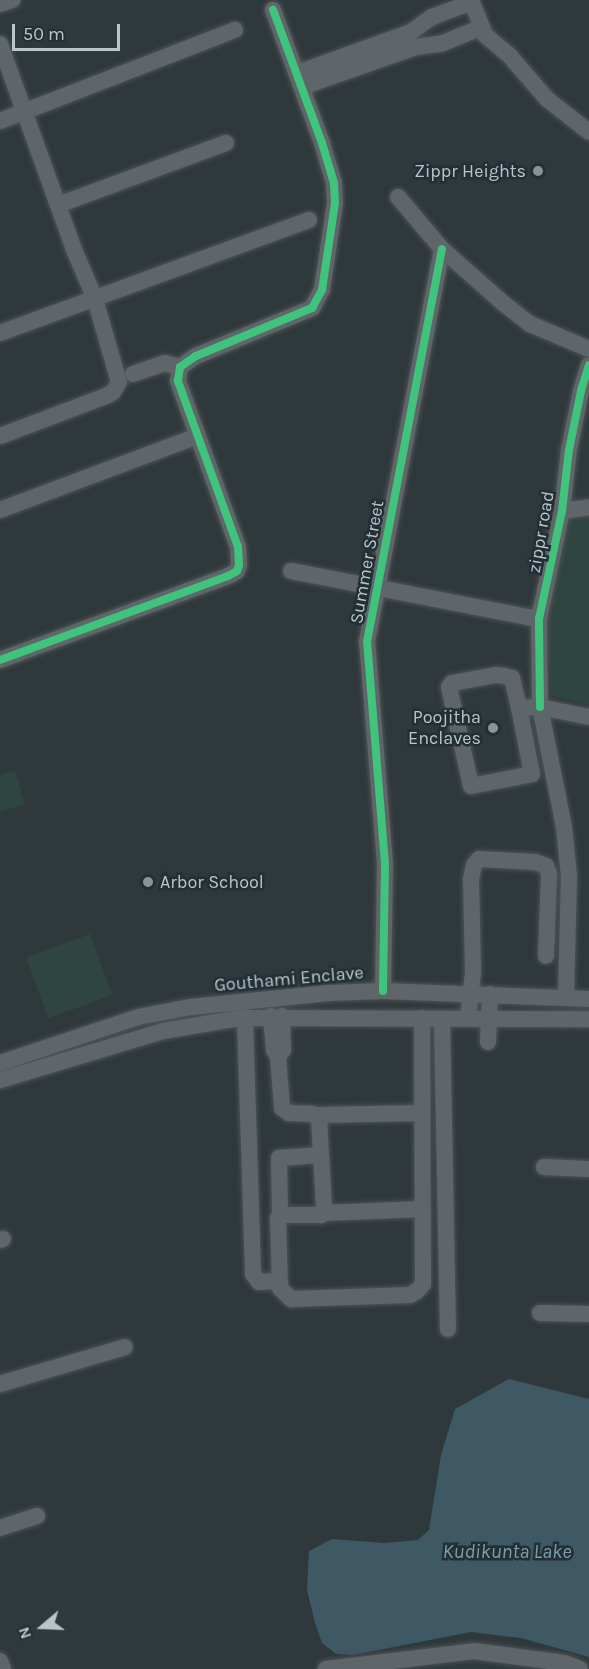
<!DOCTYPE html>
<html>
<head>
<meta charset="utf-8">
<style>
  body { margin:0 }
  #map { position:relative; width:589px; height:1669px; overflow:hidden; background:#2f383b; font-family:Karla,sans-serif }
  div>[style] { position:absolute }
  .green>* { inset:0; background:#2f4540; transform-origin:0 0 }
  .water>* { inset:0; background:#3e5964 }
  .roads { filter:drop-shadow(0 0 2px #4c5356) drop-shadow(0 0 2px #4c5356) }
  .minor>* { height:16px; margin:-8px; padding:0 8px; transform-origin:8px; border-radius:8px; background:#5f6669 }
  .cycleway>* { height:8px; margin:-4px; padding:0 4px; transform-origin:4px; border-radius:4px; background:#40c37c }
  .dots>* { width:16px; height:16px; translate:-50% -50%; box-sizing:border-box; border:3px solid #223036; border-radius:50% }
  span { translate:-50% -50%; white-space:nowrap; text-align:center; line-height:1.15; -webkit-text-stroke:5px #223036; paint-order:stroke }
  .poi-label { font-size:18px; color:#bac5cb }
  .right { translate:-100% -50%; text-align:right }
  .left { translate:0 -50%; text-align:left }
  .street-label { font-size:18px; color:#bac5cb }
  .water-label { font-size:20px; color:#7d9daa; font-style:italic }
  .north { position:absolute; left:12px; top:1597px; width:60px; height:60px; -webkit-text-stroke:4px #223036; paint-order:stroke; rotate:251deg; font-size:16px; font-weight:700; line-height:24px; text-align:center; color:#bac5cb }
  .north::after { content:''; display:block; margin:auto; width:21px; height:27px; background:#bac5cb; clip-path:polygon(50% 0,100% 100%,50% 72%,0 100%) }
  .scale { position:absolute; left:12px; top:24px; width:108px; height:27px; box-sizing:border-box; border:3px solid #bac5cb; border-top:0; padding-left:8px; font-size:18px; line-height:21px; white-space:nowrap; color:#bac5cb; -webkit-text-stroke:4px #223036; paint-order:stroke }
</style>
</head>
<body>
<div id="map">
  <div class="green">
    <i style="clip-path:polygon(589px 513px,589px 705px,552px 696px,546px 622px,566px 516px)"></i>
    <i style="clip-path:polygon(15px 770px,25px 804px,0 812px,0 775px)"></i>
    <i style="left:90px;top:934px;width:65px;height:68px;rotate:70deg"></i>
  </div>
  <div class="water">
    <i style="clip-path:polygon(509px 1379px,589px 1399px,589px 1657px,521px 1638px,471px 1632px,353px 1655px,336px 1654px,322px 1643px,315px 1623px,307px 1590px,309px 1551px,332px 1539px,384px 1543px,418px 1540px,429px 1530px,441px 1455px,455px 1409px)"></i>
  </div>
  <div class="roads">
    <div class="minor">
      <i style="left:471px;top:0;width:38px;rotate:68deg"></i>
      <i style="left:485px;top:35px;width:31px;rotate:40deg"></i>
      <i style="left:509px;top:55px;width:58px;rotate:49.2deg"></i>
      <i style="left:547px;top:99px;width:53px;rotate:38.2deg"></i>
      <i style="left:0;top:4px;width:13px;rotate:-18deg"></i>
      <i style="left:0;top:44px;width:221px;rotate:70.2deg"></i>
      <i style="left:75px;top:252px;width:51px;rotate:66.9deg"></i>
      <i style="left:95px;top:299px;width:86px;rotate:73.9deg"></i>
      <i style="left:119px;top:382px;width:12px;rotate:121deg"></i>
      <i style="left:113px;top:392px;width:8px;rotate:150deg"></i>
      <i style="left:106px;top:396px;width:113px;rotate:159.3deg"></i>
      <i style="left:297px;top:73px;width:121px;rotate:-19.8deg"></i>
      <i style="left:411px;top:32px;width:26px;rotate:-36deg"></i>
      <i style="left:432px;top:17px;width:43px;rotate:-20.6deg"></i>
      <i style="left:302px;top:87px;width:121px;rotate:-19.3deg"></i>
      <i style="left:416px;top:47px;width:27px;rotate:-8deg"></i>
      <i style="left:443px;top:43px;width:42px;rotate:-22.3deg"></i>
      <i style="left:0;top:121px;width:252px;rotate:-21.2deg"></i>
      <i style="left:398px;top:197px;width:68px;rotate:49.8deg"></i>
      <i style="left:442px;top:249px;width:81px;rotate:41.5deg"></i>
      <i style="left:503px;top:303px;width:34px;rotate:38deg"></i>
      <i style="left:530px;top:324px;width:64px;rotate:23deg"></i>
      <i style="left:58px;top:205px;width:179px;rotate:-20.3deg"></i>
      <i style="left:0;top:333px;width:329px;rotate:-20.1deg"></i>
      <i style="left:133px;top:374px;width:34px;rotate:-19deg"></i>
      <i style="left:165px;top:363px;width:16px;rotate:15deg"></i>
      <i style="left:0;top:510px;width:211px;rotate:-20.5deg"></i>
      <i style="left:562px;top:511px;width:27px;rotate:-8deg"></i>
      <i style="left:291px;top:571px;width:253px;rotate:11deg"></i>
      <i style="left:0;top:660px;width:243px;rotate:-20.2deg"></i>
      <i style="left:228px;top:576px;width:10px;rotate:-29deg"></i>
      <i style="left:237px;top:571px;width:6px;rotate:-72deg"></i>
      <i style="left:239px;top:565px;width:18px;rotate:-93deg"></i>
      <i style="left:238px;top:547px;width:177px;rotate:-109.9deg"></i>
      <i style="left:178px;top:381px;width:14px;rotate:-82deg"></i>
      <i style="left:180px;top:367px;width:19px;rotate:-35deg"></i>
      <i style="left:196px;top:356px;width:126px;rotate:-22.5deg"></i>
      <i style="left:312px;top:308px;width:21px;rotate:-61deg"></i>
      <i style="left:322px;top:290px;width:88px;rotate:-81.5deg"></i>
      <i style="left:335px;top:203px;width:20px;rotate:-93deg"></i>
      <i style="left:334px;top:183px;width:42px;rotate:-106.7deg"></i>
      <i style="left:322px;top:143px;width:142px;rotate:-110.2deg"></i>
      <i style="left:519px;top:708px;width:31px;rotate:-103deg"></i>
      <i style="left:512px;top:678px;width:7px;rotate:-164deg"></i>
      <i style="left:505px;top:676px;width:9px;rotate:-174deg"></i>
      <i style="left:496px;top:675px;width:45px;rotate:169.7deg"></i>
      <i style="left:452px;top:683px;width:5px;rotate:127deg"></i>
      <i style="left:449px;top:687px;width:101px;rotate:77.5deg"></i>
      <i style="left:471px;top:786px;width:62px;rotate:-11.1deg"></i>
      <i style="left:532px;top:774px;width:67px;rotate:-101.1deg"></i>
      <i style="left:519px;top:708px;width:21px;rotate:-3deg"></i>
      <i style="left:540px;top:707px;width:50px;rotate:11.5deg"></i>
      <i style="left:383px;top:991px;width:127px;rotate:-89.1deg"></i>
      <i style="left:385px;top:864px;width:223px;rotate:-94.6deg"></i>
      <i style="left:367px;top:642px;width:400px;rotate:-79.2deg"></i>
      <i style="left:566px;top:998px;width:122px;rotate:-88.6deg"></i>
      <i style="left:569px;top:876px;width:49px;rotate:-95.8deg"></i>
      <i style="left:564px;top:827px;width:122px;rotate:-101.3deg"></i>
      <i style="left:540px;top:707px;width:88px;rotate:-90.7deg"></i>
      <i style="left:539px;top:619px;width:110px;rotate:-78deg"></i>
      <i style="left:562px;top:511px;width:61px;rotate:-83.5deg"></i>
      <i style="left:569px;top:450px;width:60px;rotate:-78.5deg"></i>
      <i style="left:581px;top:391px;width:27px;rotate:-73deg"></i>
      <i style="left:271px;top:1016px;width:34px;rotate:85deg"></i>
      <i style="left:274px;top:1050px;width:7px;rotate:56deg"></i>
      <i style="left:278px;top:1056px;width:8px;rotate:-50deg"></i>
      <i style="left:283px;top:1050px;width:34px;rotate:-92deg"></i>
      <i style="left:245px;top:1018px;width:256px;rotate:88.2deg"></i>
      <i style="left:253px;top:1274px;width:10px;rotate:53deg"></i>
      <i style="left:259px;top:1282px;width:19px;rotate:-3deg"></i>
      <i style="left:468px;top:1018px;width:46px;rotate:-83.8deg"></i>
      <i style="left:473px;top:972px;width:93px;rotate:-91.2deg"></i>
      <i style="left:471px;top:879px;width:14px;rotate:-78deg"></i>
      <i style="left:474px;top:865px;width:8px;rotate:-50deg"></i>
      <i style="left:479px;top:859px;width:56px;rotate:3.1deg"></i>
      <i style="left:535px;top:862px;width:12px;rotate:20deg"></i>
      <i style="left:546px;top:866px;width:9px;rotate:69deg"></i>
      <i style="left:549px;top:874px;width:82px;rotate:92.1deg"></i>
      <i style="left:442px;top:1019px;width:310px;rotate:88.9deg"></i>
      <i style="left:488px;top:1042px;width:48px;rotate:-87.6deg"></i>
      <i style="left:278px;top:1056px;width:52px;rotate:85.6deg"></i>
      <i style="left:282px;top:1108px;width:9px;rotate:36deg"></i>
      <i style="left:289px;top:1113px;width:23px;rotate:2deg"></i>
      <i style="left:312px;top:1114px;width:8px;rotate:30deg"></i>
      <i style="left:319px;top:1118px;width:90px;rotate:86.8deg"></i>
      <i style="left:324px;top:1208px;width:8px;rotate:113deg"></i>
      <i style="left:321px;top:1215px;width:37px;rotate:180deg"></i>
      <i style="left:284px;top:1215px;width:7px;rotate:153deg"></i>
      <i style="left:278px;top:1218px;width:70px;rotate:88.4deg"></i>
      <i style="left:280px;top:1288px;width:16px;rotate:45deg"></i>
      <i style="left:291px;top:1299px;width:119px;rotate:-1.9deg"></i>
      <i style="left:410px;top:1295px;width:8px;rotate:-30deg"></i>
      <i style="left:417px;top:1291px;width:9px;rotate:-49deg"></i>
      <i style="left:423px;top:1284px;width:266px;rotate:-90.2deg"></i>
      <i style="left:0;top:1063px;width:145px;rotate:-18.4deg"></i>
      <i style="left:138px;top:1017px;width:54px;rotate:-10.7deg"></i>
      <i style="left:191px;top:1007px;width:139px;rotate:-5.8deg"></i>
      <i style="left:329px;top:993px;width:54px;rotate:-2.1deg"></i>
      <i style="left:383px;top:991px;width:206px;rotate:2.2deg"></i>
      <i style="left:0;top:1080px;width:170px;rotate:-16.7deg"></i>
      <i style="left:163px;top:1031px;width:79px;rotate:-9.5deg"></i>
      <i style="left:241px;top:1018px;width:348px;rotate:0.2deg"></i>
      <i style="left:317px;top:1115px;width:105px;rotate:-1.1deg"></i>
      <i style="left:544px;top:1167px;width:45px;rotate:2.5deg"></i>
      <i style="left:323px;top:1213px;width:99px;rotate:-2.3deg"></i>
      <i style="left:280px;top:1215px;width:57px;rotate:-91deg"></i>
      <i style="left:279px;top:1158px;width:42px;rotate:-4.1deg"></i>
      <i style="left:0;top:1240px;width:3px;rotate:-18deg"></i>
      <i style="left:540px;top:1313px;width:49px;rotate:1.2deg"></i>
      <i style="left:0;top:1384px;width:130px;rotate:-16.5deg"></i>
      <i style="left:0;top:1528px;width:39px;rotate:-18deg"></i>
      <i style="left:0;top:1661px;width:9px;rotate:69deg"></i>
      <i style="left:326px;top:1669px;width:149px;rotate:-6.9deg"></i>
      <i style="left:474px;top:1651px;width:91px;rotate:7.6deg"></i>
      <i style="left:564px;top:1663px;width:17px;rotate:21deg"></i>
    </div>
  </div>
  <div class="cycleway">
    <i style="left:0;top:660px;width:243px;rotate:-20.2deg"></i>
    <i style="left:228px;top:576px;width:10px;rotate:-29deg"></i>
    <i style="left:237px;top:571px;width:6px;rotate:-72deg"></i>
    <i style="left:239px;top:565px;width:18px;rotate:-93deg"></i>
    <i style="left:238px;top:547px;width:177px;rotate:-109.9deg"></i>
    <i style="left:178px;top:381px;width:14px;rotate:-82deg"></i>
    <i style="left:180px;top:367px;width:19px;rotate:-35deg"></i>
    <i style="left:196px;top:356px;width:126px;rotate:-22.5deg"></i>
    <i style="left:312px;top:308px;width:21px;rotate:-61deg"></i>
    <i style="left:322px;top:290px;width:88px;rotate:-81.5deg"></i>
    <i style="left:335px;top:203px;width:20px;rotate:-93deg"></i>
    <i style="left:334px;top:183px;width:42px;rotate:-106.7deg"></i>
    <i style="left:322px;top:143px;width:142px;rotate:-110.2deg"></i>
    <i style="left:540px;top:707px;width:88px;rotate:-90.7deg"></i>
    <i style="left:539px;top:619px;width:110px;rotate:-78deg"></i>
    <i style="left:562px;top:511px;width:61px;rotate:-83.5deg"></i>
    <i style="left:569px;top:450px;width:60px;rotate:-78.5deg"></i>
    <i style="left:581px;top:391px;width:27px;rotate:-73deg"></i>
    <i style="left:383px;top:991px;width:127px;rotate:-89.1deg"></i>
    <i style="left:385px;top:864px;width:223px;rotate:-94.6deg"></i>
    <i style="left:367px;top:642px;width:400px;rotate:-79.2deg"></i>
  </div>
  <div class="dots">
    <i style="left:538px;top:171px;background:#899499"></i>
    <i style="left:493px;top:728px;background:#899499"></i>
    <i style="left:148px;top:882px;background:#899499"></i>
  </div>
  <div class="poi-label">
    <span class="right" style="left:526px;top:171px">Zippr Heights</span>
    <span class="right" style="left:481px;top:728px">Poojitha<br>Enclaves</span>
    <span class="left" style="left:160px;top:882px">Arbor School</span>
  </div>
  <div class="street-label">
    <span style="left:541px;top:532px;rotate:-80deg">zippr road</span>
    <span style="left:367px;top:562px;rotate:-80deg">Summer Street</span>
    <span style="left:289px;top:979px;rotate:-5deg">Gouthami Enclave</span>
  </div>
  <div class="water-label">
    <span style="left:507px;top:1551px">Kudikunta Lake</span>
  </div>
  <div class="north">N</div>
  <div class="scale">50 m</div>
</div>
</body>
</html>
